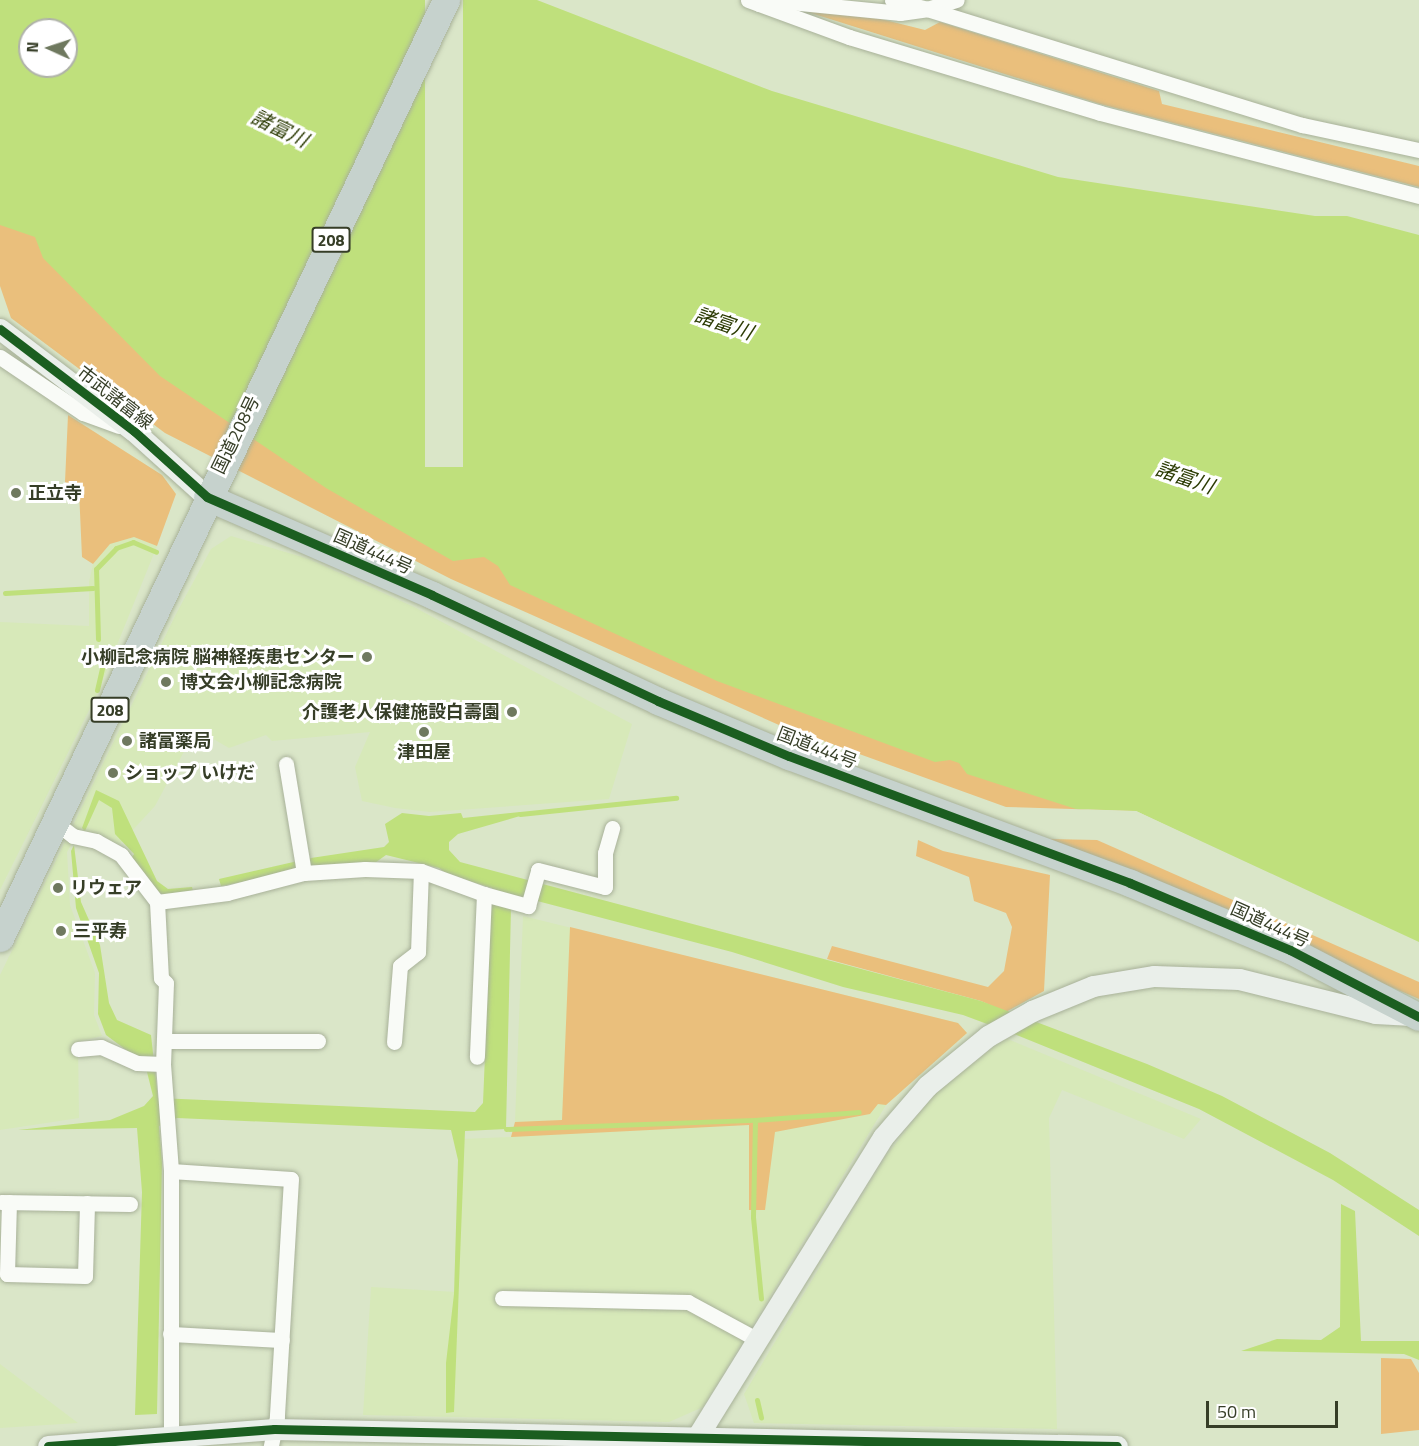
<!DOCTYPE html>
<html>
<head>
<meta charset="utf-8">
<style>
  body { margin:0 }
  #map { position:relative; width:1419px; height:1446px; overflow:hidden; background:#dae6c8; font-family:"Titillium Web","Noto Sans JP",sans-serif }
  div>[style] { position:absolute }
  .built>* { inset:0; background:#d7e9b9 }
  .green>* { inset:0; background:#eabf7c }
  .water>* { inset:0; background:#bfe07c }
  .pier>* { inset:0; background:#dae6c8; transform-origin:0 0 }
  .stream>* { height:5px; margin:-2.5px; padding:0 2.5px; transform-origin:2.5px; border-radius:2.5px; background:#bfe07c }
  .roads { filter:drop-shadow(0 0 2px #a8b199) drop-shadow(0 0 2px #a8b199) }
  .street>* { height:15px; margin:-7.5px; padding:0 7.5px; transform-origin:7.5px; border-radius:7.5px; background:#f9fbf7 }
  .secondary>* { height:21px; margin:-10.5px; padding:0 10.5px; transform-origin:10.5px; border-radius:10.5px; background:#eaefea }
  .highway>* { height:27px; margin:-13.5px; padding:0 13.5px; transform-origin:13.5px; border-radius:13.5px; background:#c6d2cd }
  .cycleway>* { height:9px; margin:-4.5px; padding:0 4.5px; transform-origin:4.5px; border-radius:4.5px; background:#1b5e20 }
  .dots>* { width:16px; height:16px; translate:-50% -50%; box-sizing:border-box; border:3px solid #fff; border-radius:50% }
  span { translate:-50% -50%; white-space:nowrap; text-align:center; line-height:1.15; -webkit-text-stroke:6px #fff; paint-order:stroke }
  .shield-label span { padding:2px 4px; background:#fff; border:2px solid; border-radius:4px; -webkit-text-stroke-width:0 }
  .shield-label { font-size:16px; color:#363e27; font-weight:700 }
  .street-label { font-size:18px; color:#363e27 }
  .poi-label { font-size:18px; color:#363e27; font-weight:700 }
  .left { translate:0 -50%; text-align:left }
  .right { translate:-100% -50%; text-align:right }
  .water-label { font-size:20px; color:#2d3c05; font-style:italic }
  .north { position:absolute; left:18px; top:18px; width:60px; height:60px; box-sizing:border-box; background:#fff; border:2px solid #afb2a9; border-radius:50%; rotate:273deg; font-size:16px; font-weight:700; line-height:24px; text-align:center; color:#363e27 }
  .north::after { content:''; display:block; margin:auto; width:21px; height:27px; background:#6f795f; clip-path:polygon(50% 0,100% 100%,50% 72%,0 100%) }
  .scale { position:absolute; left:1206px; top:1401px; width:132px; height:27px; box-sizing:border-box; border:3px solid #363e27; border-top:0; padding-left:8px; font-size:18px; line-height:21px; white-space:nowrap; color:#363e27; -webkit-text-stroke:4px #fff; paint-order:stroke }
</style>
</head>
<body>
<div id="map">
  <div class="built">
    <i style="clip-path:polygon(231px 536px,309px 559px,414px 607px,632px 724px,609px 799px,430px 812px,395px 808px,362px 801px,355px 767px,370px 732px,272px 741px,266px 735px,229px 748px,196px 729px,155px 806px,117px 847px,79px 831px,67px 852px,70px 905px,95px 973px,94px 1015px,102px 1036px,78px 1042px,79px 1118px,0 1130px,0 975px,175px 616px,211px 549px)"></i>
    <i style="clip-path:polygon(134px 537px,157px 546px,98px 692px,0 890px,0 622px,89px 626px,89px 582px,93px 564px,110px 544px)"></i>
    <i style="clip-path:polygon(523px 916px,958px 1023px,967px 1033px,886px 1105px,703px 1407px,669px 1422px,363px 1415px,371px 1287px,456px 1292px,461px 1139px,511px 1137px,515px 1122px)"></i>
    <i style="clip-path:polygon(1005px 1038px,1201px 1119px,1184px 1139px,1062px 1090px,1049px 1118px,1057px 1429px,754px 1423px,744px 1394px,886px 1156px,935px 1093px)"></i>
    <i style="clip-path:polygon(0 1364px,78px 1423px,0 1428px)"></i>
  </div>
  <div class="green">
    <i style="clip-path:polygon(795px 8px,869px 16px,925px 30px,940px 22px,1159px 91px,1162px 104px,1419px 166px,1419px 187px,1100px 104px)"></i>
    <i style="clip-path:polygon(0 217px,54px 230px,493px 534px,1136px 811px,1006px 807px,779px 725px,451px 579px,165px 433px,11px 318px,0 286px)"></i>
    <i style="clip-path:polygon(68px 415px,162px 475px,176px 494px,157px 546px,134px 537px,110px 544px,93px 564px,82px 557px,79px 490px,65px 482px)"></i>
    <i style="clip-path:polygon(1048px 839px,1097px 840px,1419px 982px,1419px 999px)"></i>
    <i style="clip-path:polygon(918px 840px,943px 851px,1050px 875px,1044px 991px,1006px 1012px,981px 1001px,827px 959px,832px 946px,988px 987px,1004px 971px,1012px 927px,1006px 913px,974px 901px,969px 877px,916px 856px)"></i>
    <i style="clip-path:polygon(570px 927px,958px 1023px,967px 1033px,886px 1105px,878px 1104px,870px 1114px,775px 1132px,765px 1210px,749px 1210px,749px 1125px,511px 1137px,515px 1122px,562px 1120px)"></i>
    <i style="clip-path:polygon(1381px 1358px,1411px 1359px,1419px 1373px,1419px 1430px,1381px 1434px)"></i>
  </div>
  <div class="water">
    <i style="clip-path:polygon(evenodd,0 0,537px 0,772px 91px,1058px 177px,1315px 216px,1347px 216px,1419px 235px,1419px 942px,1136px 811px,1076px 809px,967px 774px,959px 763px,950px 760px,935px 762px,717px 681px,510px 585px,498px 566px,484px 557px,453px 561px,326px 488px,160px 376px,43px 258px,35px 237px,0 225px,0 0,30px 30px,66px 30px,66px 66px,30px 66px,30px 30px)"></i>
    <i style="clip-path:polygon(96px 790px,119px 801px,157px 881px,168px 889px,192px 887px,194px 894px,163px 895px,151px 886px,130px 861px,134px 854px,115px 834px,112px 808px,99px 800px,85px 831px,82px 828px)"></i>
    <i style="clip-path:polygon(520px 812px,520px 816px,458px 834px,449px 842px,449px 850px,460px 862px,981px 1001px,1147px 1064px,1222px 1096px,1330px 1153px,1419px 1210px,1419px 1236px,1333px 1180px,1199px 1109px,1014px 1034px,963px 1015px,843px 987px,732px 952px,522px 897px,511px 907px,506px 1129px,465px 1131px,454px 1412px,446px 1413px,446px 1363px,454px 1294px,458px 1160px,451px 1130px,177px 1118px,159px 1126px,162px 1163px,157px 1414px,135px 1415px,142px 1192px,137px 1128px,18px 1130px,110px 1120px,144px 1106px,153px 1096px,145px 1064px,106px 1035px,98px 1014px,99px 973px,76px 908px,71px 851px,74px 845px,81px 902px,100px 945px,109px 1003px,117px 1020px,151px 1035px,158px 1098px,475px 1112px,483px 1103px,492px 888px,447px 874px,439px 868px,386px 855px,372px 865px,309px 869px,221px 886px,219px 879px,311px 858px,384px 847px,389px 842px,385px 824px,402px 813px,429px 816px,461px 813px,463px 818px)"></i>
    <i style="clip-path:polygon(1341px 1204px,1355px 1211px,1361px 1341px,1419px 1341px,1419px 1360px,1404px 1354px,1241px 1351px,1277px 1339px,1321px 1340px,1340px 1327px)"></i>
  </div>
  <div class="pier">
    <i style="left:425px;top:0;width:38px;height:467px"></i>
    <i style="clip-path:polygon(1076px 809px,1136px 811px,1419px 945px,1135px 814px)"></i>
  </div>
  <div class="stream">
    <i style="left:5px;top:593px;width:88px;rotate:-3.3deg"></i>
    <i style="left:98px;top:639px;width:70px;rotate:-91.6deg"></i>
    <i style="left:96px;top:569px;width:29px;rotate:-46deg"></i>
    <i style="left:116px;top:548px;width:18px;rotate:-19deg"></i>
    <i style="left:133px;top:542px;width:25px;rotate:23deg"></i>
    <i style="left:97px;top:690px;width:23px;rotate:-77deg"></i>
    <i style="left:520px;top:814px;width:157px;rotate:-5.9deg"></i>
    <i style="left:755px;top:1120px;width:104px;rotate:-4.4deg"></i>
    <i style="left:506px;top:1129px;width:249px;rotate:-2.1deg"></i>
    <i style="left:755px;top:1120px;width:97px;rotate:91.2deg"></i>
    <i style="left:753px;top:1217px;width:82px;rotate:84.4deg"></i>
    <i style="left:757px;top:1400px;width:18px;rotate:77deg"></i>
  </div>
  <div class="roads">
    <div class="street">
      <i style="left:748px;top:0;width:108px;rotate:20.1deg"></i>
      <i style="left:849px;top:37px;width:262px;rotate:16.8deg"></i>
      <i style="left:1100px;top:113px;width:330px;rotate:14.6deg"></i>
      <i style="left:892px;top:0;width:36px;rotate:14deg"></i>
      <i style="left:927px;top:9px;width:31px;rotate:-17deg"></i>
      <i style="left:759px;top:4px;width:21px;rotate:-8deg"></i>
      <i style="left:780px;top:1px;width:121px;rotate:5.7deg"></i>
      <i style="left:900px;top:13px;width:27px;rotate:-8deg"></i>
      <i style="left:927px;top:9px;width:393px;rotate:17.2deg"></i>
      <i style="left:1302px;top:125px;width:120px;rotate:12.1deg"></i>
      <i style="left:0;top:357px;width:100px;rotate:34deg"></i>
      <i style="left:83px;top:413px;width:38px;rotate:20deg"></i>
      <i style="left:286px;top:764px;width:110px;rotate:80.6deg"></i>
      <i style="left:56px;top:823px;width:21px;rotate:37deg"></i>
      <i style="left:73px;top:836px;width:24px;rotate:12deg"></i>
      <i style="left:96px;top:841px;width:29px;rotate:29deg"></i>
      <i style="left:121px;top:855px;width:59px;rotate:52.5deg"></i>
      <i style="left:157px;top:902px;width:71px;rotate:-7.3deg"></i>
      <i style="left:227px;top:893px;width:80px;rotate:-14.6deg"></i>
      <i style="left:304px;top:873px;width:61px;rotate:-3.8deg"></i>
      <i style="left:365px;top:869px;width:56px;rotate:2deg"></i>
      <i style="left:421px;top:871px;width:67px;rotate:20.1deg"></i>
      <i style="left:484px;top:894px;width:163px;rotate:92.5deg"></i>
      <i style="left:484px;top:894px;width:46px;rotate:15.3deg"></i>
      <i style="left:528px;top:906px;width:37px;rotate:-74deg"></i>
      <i style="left:538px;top:870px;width:69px;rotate:14.2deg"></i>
      <i style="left:605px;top:887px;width:34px;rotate:-90deg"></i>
      <i style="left:605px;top:853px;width:26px;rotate:-74deg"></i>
      <i style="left:157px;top:902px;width:76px;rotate:87deg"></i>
      <i style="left:161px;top:978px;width:7px;rotate:45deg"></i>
      <i style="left:166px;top:983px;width:81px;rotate:92.1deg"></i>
      <i style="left:163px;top:1064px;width:107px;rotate:85.7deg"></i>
      <i style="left:171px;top:1171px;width:263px;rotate:90deg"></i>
      <i style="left:166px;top:1041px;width:152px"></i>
      <i style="left:394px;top:1042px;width:76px;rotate:-85.5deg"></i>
      <i style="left:400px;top:966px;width:23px;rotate:-38deg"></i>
      <i style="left:418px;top:952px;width:81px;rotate:-87.9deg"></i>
      <i style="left:78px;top:1049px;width:23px;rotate:-5deg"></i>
      <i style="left:101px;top:1047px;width:39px;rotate:24deg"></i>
      <i style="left:137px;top:1063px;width:26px;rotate:2deg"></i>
      <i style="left:171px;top:1171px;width:120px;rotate:3.8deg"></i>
      <i style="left:291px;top:1179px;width:238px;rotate:93.4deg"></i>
      <i style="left:277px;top:1417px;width:30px;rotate:102deg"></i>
      <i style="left:1px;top:1202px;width:129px;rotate:0.9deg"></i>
      <i style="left:9px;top:1202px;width:72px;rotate:91.6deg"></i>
      <i style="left:7px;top:1274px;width:78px;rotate:1.5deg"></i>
      <i style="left:85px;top:1276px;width:73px;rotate:-88.4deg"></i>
      <i style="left:502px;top:1298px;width:186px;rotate:1.2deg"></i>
      <i style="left:688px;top:1302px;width:80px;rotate:28.5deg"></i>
      <i style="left:170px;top:1334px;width:112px;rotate:3.1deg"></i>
    </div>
    <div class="secondary">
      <i style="left:0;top:329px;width:168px;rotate:37.3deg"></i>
      <i style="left:134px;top:431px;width:98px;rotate:42.1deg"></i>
      <i style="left:692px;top:1445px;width:362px;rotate:-58.2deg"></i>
      <i style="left:883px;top:1137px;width:67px;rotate:-49.2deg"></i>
      <i style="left:927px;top:1086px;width:79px;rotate:-39.3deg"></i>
      <i style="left:988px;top:1036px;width:51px;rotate:-29.6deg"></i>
      <i style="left:1032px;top:1011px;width:66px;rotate:-22.3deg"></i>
      <i style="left:1093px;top:986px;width:62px;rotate:-9.3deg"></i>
      <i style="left:1154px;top:976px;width:85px;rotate:2deg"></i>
      <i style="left:1239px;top:979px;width:140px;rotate:14deg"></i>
      <i style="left:1375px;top:1013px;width:37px;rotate:3deg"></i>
      <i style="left:48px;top:1446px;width:227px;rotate:-4.3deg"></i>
      <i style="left:274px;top:1429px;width:843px;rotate:1.16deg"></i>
    </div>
    <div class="highway">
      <i style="left:207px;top:497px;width:245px;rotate:23.5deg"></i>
      <i style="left:432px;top:595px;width:250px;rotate:25.1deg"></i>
      <i style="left:658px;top:701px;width:142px;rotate:22.8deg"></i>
      <i style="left:789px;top:756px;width:364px;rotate:20.4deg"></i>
      <i style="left:1130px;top:883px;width:173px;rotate:22.7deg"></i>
      <i style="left:1290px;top:950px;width:145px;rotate:27.4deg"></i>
      <i style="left:0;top:938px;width:1039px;rotate:-64.57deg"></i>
    </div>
  </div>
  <div class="cycleway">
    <i style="left:0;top:329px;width:168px;rotate:37.3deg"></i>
    <i style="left:134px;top:431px;width:98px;rotate:42.1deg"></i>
    <i style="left:207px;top:497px;width:245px;rotate:23.5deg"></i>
    <i style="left:432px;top:595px;width:250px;rotate:25.1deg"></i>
    <i style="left:658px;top:701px;width:142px;rotate:22.8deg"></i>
    <i style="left:789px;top:756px;width:364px;rotate:20.4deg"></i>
    <i style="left:1130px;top:883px;width:173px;rotate:22.7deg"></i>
    <i style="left:1290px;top:950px;width:145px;rotate:27.4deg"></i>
    <i style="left:48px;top:1446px;width:227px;rotate:-4.3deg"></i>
    <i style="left:274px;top:1429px;width:843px;rotate:1.16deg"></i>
  </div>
  <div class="dots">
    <i style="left:16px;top:493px;background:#6f795f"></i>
    <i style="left:367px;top:657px;background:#6f795f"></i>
    <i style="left:166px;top:682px;background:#6f795f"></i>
    <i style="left:512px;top:712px;background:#6f795f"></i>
    <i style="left:424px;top:732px;background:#6f795f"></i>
    <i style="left:127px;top:741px;background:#6f795f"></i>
    <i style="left:113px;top:773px;background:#6f795f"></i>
    <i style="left:58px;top:888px;background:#6f795f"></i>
    <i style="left:61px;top:931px;background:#6f795f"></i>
  </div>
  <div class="shield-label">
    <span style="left:331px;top:240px">208</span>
    <span style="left:110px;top:710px">208</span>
  </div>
  <div class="street-label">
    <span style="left:115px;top:398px;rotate:38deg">市武諸富線</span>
    <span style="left:236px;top:435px;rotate:-64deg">国道208号</span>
    <span style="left:373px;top:552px;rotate:24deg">国道444号</span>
    <span style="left:817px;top:748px;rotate:21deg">国道444号</span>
    <span style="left:1270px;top:925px;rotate:24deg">国道444号</span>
  </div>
  <div class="poi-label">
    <span class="left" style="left:28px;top:493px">正立寺</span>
    <span class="right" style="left:355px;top:657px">小柳記念病院 脳神経疾患センター</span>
    <span class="left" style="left:180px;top:682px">博文会小柳記念病院</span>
    <span class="right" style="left:500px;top:712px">介護老人保健施設白壽園</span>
    <span class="left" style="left:139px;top:741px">諸富薬局</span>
    <span style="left:424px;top:752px">津田屋</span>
    <span class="left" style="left:125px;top:773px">ショップ いけだ</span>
    <span class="left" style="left:70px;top:888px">リウェア</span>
    <span class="left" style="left:73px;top:931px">三平寿</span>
  </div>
  <div class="water-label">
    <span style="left:280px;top:128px;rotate:26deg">諸富川</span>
    <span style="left:724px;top:323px;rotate:19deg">諸富川</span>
    <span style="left:1185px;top:477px;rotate:19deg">諸富川</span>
  </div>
  <div class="north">N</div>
  <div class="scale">50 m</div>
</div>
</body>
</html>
